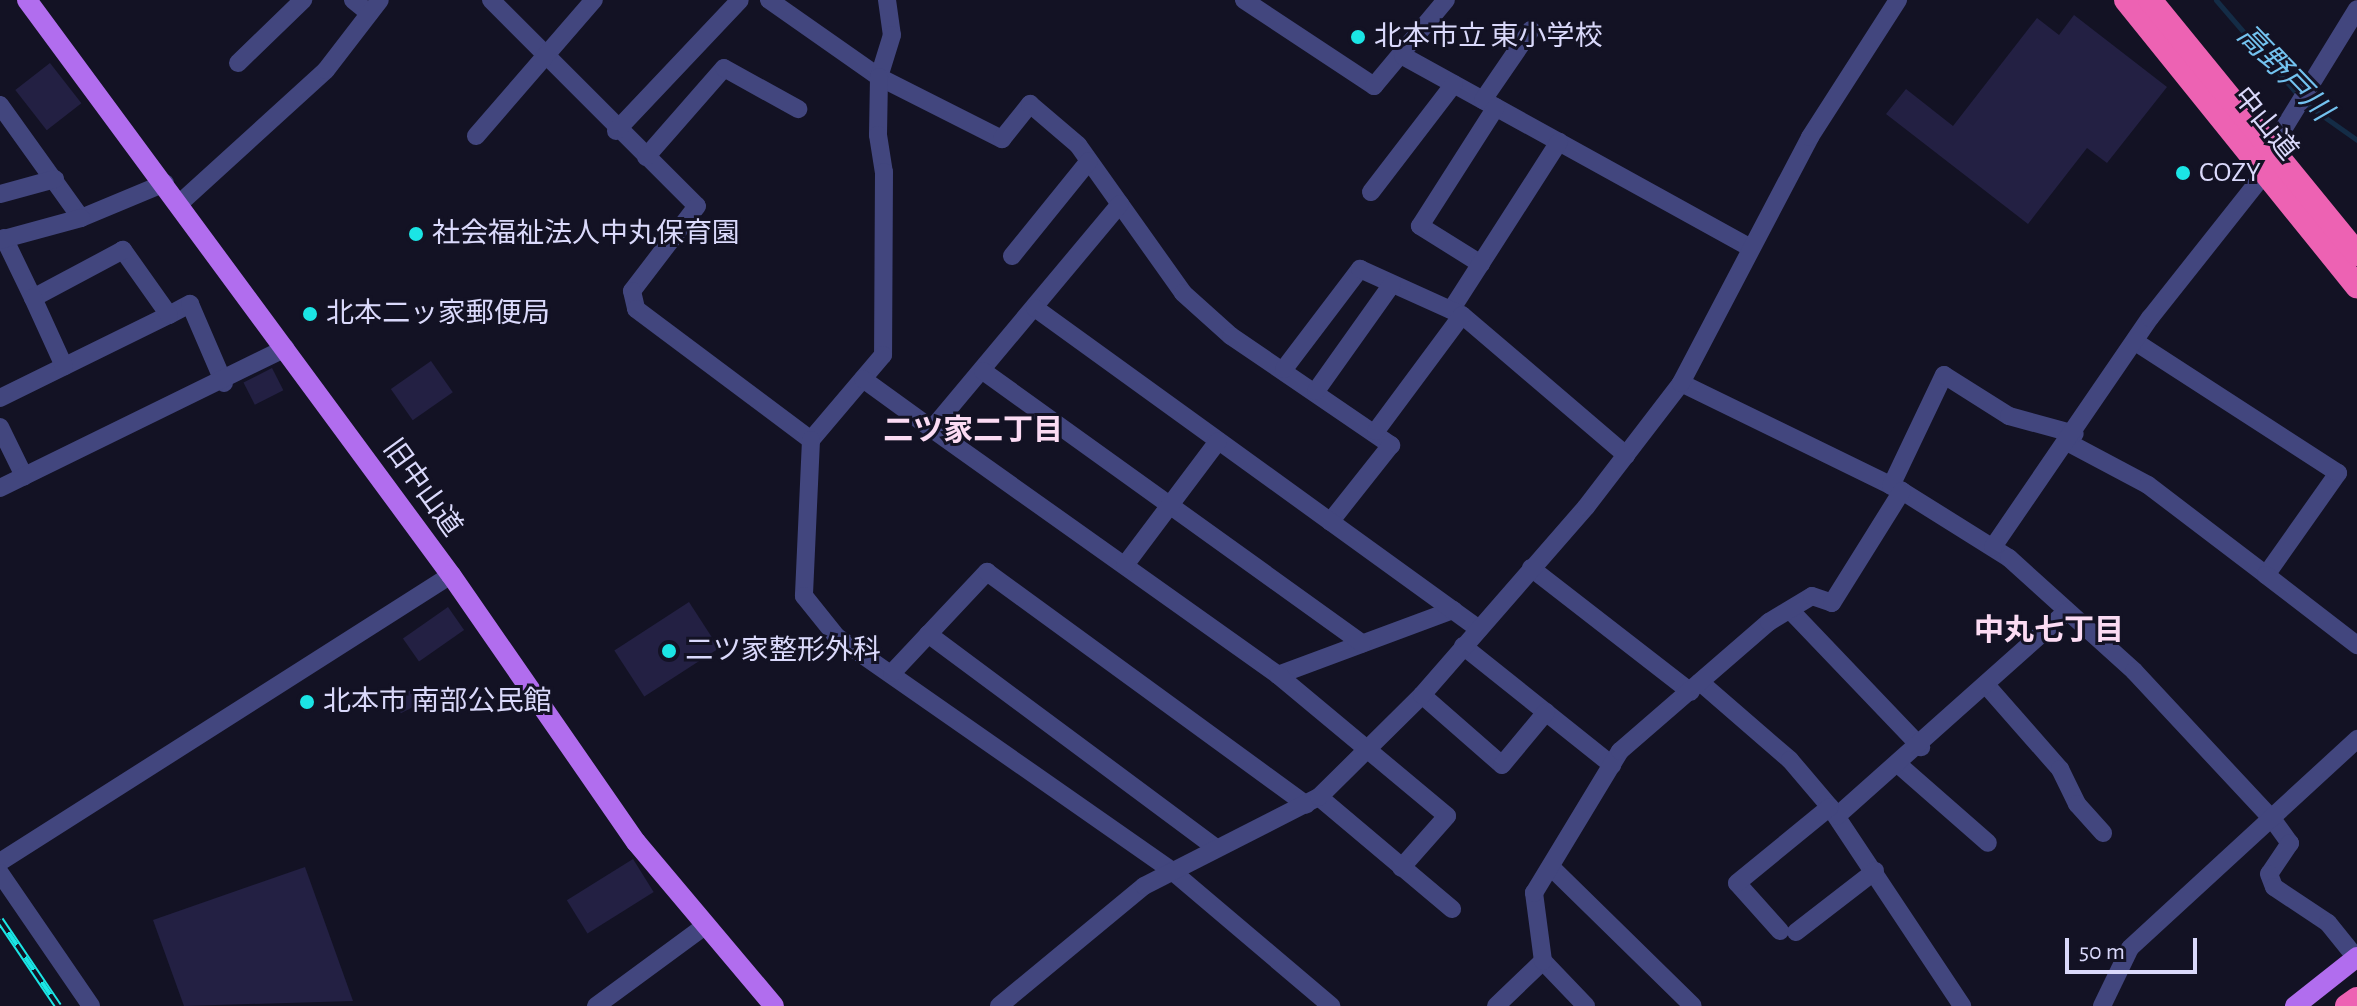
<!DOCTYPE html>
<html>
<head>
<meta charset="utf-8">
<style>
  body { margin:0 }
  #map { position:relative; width:2357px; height:1006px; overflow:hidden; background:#131224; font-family:"Alegreya Sans","Noto Sans JP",sans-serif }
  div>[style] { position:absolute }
  .stream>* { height:5px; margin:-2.5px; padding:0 2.5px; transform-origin:2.5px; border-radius:2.5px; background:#142c46 }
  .building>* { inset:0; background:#232043; transform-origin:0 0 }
  .minor>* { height:18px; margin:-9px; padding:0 9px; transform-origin:9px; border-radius:9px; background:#42467e }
  .major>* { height:20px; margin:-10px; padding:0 10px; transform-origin:10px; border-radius:10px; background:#b16dee }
  .highway>* { height:24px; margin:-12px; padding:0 12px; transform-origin:12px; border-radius:12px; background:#ed62b3 }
  .rail>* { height:8px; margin-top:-4px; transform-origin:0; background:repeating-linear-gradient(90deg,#131224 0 15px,#1be5e5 0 30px); box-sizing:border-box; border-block:2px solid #1be5e5 }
  .dots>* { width:22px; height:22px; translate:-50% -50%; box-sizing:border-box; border:4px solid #131224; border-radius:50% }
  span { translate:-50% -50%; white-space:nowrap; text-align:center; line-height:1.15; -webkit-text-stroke:6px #131224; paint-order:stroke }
  .poi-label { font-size:28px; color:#dad9fb }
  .left { translate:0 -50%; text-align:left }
  .street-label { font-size:28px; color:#dad9fb }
  .water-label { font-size:30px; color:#73c2ef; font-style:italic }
  .neighbourhood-label { font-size:30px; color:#fbdbf3; font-weight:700 }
  .scale { position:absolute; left:2065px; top:938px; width:132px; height:36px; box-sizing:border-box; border:4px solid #dad9fb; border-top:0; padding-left:10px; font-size:24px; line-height:28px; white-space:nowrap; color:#dad9fb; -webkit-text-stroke:6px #131224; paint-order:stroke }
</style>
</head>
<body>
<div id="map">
  <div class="stream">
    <i style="left:2216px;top:0;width:127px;rotate:49.2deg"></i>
    <i style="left:2306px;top:104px;width:62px;rotate:35.2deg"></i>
  </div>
  <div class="building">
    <i style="clip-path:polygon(2074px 15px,2167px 87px,2107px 163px,2087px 148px,2028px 224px,1886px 114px,1906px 89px,1953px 126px,2037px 18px,2059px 35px)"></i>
    <i style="left:50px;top:63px;width:51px;height:44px;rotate:52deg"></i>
    <i style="left:431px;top:361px;width:38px;height:49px;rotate:55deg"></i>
    <i style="left:272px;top:368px;width:25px;height:32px;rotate:63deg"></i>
    <i style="left:689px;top:602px;width:55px;height:89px;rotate:57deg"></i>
    <i style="left:448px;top:607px;width:28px;height:55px;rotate:55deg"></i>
    <i style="left:423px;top:684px;width:16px;height:33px;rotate:63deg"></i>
    <i style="left:633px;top:859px;width:39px;height:78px;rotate:58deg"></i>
    <i style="clip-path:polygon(305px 867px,353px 1001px,184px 1006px,153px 920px)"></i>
  </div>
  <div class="minor">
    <i style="left:353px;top:0;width:21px;rotate:39deg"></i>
    <i style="left:491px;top:0;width:291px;rotate:45deg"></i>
    <i style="left:697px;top:206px;width:107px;rotate:127.4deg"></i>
    <i style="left:632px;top:291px;width:18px;rotate:77deg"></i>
    <i style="left:636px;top:309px;width:219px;rotate:36.8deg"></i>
    <i style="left:769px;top:0;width:134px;rotate:35deg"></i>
    <i style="left:879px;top:77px;width:138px;rotate:26.8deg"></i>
    <i style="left:1002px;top:139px;width:45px;rotate:-51.3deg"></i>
    <i style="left:1030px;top:104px;width:63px;rotate:40.5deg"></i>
    <i style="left:1078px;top:145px;width:181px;rotate:54.6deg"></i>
    <i style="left:1183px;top:293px;width:64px;rotate:41.9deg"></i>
    <i style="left:1231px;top:336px;width:194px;rotate:34.3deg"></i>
    <i style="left:1391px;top:445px;width:98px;rotate:128.4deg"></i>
    <i style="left:887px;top:0;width:35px;rotate:82deg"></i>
    <i style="left:892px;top:35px;width:44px;rotate:107.2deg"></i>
    <i style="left:879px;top:77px;width:58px;rotate:91deg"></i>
    <i style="left:878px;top:135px;width:37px;rotate:81deg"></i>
    <i style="left:884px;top:172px;width:183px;rotate:90.3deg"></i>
    <i style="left:883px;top:355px;width:111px;rotate:130.3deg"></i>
    <i style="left:811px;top:440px;width:156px;rotate:92.6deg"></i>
    <i style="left:804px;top:596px;width:53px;rotate:51.2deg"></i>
    <i style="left:837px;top:637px;width:409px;rotate:34.9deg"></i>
    <i style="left:1172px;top:871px;width:209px;rotate:40.3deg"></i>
    <i style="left:1244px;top:0;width:156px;rotate:33.5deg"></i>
    <i style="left:1374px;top:86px;width:112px;rotate:-50.1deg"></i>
    <i style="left:1403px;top:56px;width:397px;rotate:28.9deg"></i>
    <i style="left:238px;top:63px;width:91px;rotate:-44.1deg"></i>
    <i style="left:1483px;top:100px;width:85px;rotate:-55.6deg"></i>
    <i style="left:0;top:105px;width:139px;rotate:54.4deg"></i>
    <i style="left:81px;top:218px;width:91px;rotate:-22.6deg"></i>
    <i style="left:616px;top:131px;width:180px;rotate:-46.6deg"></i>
    <i style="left:476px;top:136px;width:180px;rotate:-49.1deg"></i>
    <i style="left:2271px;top:149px;width:164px;rotate:-58.4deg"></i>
    <i style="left:646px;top:157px;width:118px;rotate:-48.8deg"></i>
    <i style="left:724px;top:68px;width:85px;rotate:29deg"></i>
    <i style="left:1371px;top:192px;width:136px;rotate:-52.5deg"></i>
    <i style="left:0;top:194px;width:57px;rotate:-15.3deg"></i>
    <i style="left:180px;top:203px;width:197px;rotate:-42.3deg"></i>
    <i style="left:326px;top:70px;width:88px;rotate:-52.4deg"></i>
    <i style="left:1120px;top:204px;width:293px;rotate:129.9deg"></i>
    <i style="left:932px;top:429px;width:425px;rotate:35.4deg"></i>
    <i style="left:1278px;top:675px;width:187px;rotate:-20.4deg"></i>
    <i style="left:4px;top:238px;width:67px;rotate:64.2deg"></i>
    <i style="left:0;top:240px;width:84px;rotate:-15.2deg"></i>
    <i style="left:1012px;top:256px;width:122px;rotate:-51deg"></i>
    <i style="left:1481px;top:264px;width:72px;rotate:-148.1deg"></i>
    <i style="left:1420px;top:226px;width:141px;rotate:-57.4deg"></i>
    <i style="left:1035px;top:308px;width:548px;rotate:35.87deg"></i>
    <i style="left:1451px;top:310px;width:200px;rotate:-57.3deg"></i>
    <i style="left:169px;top:315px;width:24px;rotate:-28deg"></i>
    <i style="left:190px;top:304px;width:86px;rotate:66.7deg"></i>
    <i style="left:1284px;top:369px;width:126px;rotate:-52.8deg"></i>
    <i style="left:1360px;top:269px;width:112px;rotate:24.3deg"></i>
    <i style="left:1462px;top:315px;width:216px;rotate:40.5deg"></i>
    <i style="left:983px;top:371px;width:467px;rotate:35.7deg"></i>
    <i style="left:863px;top:379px;width:85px;rotate:35.9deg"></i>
    <i style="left:1681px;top:383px;width:246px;rotate:26deg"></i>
    <i style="left:1902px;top:491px;width:126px;rotate:32.1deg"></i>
    <i style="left:2009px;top:558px;width:169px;rotate:42.1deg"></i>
    <i style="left:2134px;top:671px;width:204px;rotate:47deg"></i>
    <i style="left:2273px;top:820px;width:29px;rotate:54deg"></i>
    <i style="left:2290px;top:843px;width:37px;rotate:124deg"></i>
    <i style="left:2269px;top:874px;width:14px;rotate:69deg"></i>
    <i style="left:2274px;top:887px;width:65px;rotate:33.7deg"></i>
    <i style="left:2328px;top:923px;width:46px;rotate:51.1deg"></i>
    <i style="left:1316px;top:391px;width:131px;rotate:-54.6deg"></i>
    <i style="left:0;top:398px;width:188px;rotate:-26.2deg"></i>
    <i style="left:169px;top:315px;width:80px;rotate:-125.3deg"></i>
    <i style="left:123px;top:250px;width:102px;rotate:151.9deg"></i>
    <i style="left:33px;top:298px;width:75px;rotate:65.5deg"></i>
    <i style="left:0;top:427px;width:55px;rotate:63.9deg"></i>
    <i style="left:1376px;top:431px;width:144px;rotate:-53.4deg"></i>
    <i style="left:2069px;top:443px;width:89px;rotate:28deg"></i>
    <i style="left:2148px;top:485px;width:148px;rotate:37.3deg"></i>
    <i style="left:2266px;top:575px;width:125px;rotate:-54.8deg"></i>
    <i style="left:2338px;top:473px;width:239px;rotate:-147.1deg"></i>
    <i style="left:1891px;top:486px;width:123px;rotate:-64.5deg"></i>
    <i style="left:1944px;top:375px;width:77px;rotate:32.2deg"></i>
    <i style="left:2009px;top:416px;width:68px;rotate:15.3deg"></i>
    <i style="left:0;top:488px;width:318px;rotate:-26.1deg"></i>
    <i style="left:1993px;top:547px;width:278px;rotate:-55.6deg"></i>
    <i style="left:2150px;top:318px;width:185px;rotate:-51.6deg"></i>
    <i style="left:1125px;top:565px;width:155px;rotate:-53.1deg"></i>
    <i style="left:1531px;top:568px;width:202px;rotate:37.8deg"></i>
    <i style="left:2266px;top:575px;width:115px;rotate:37.6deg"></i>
    <i style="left:1790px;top:610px;width:190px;rotate:46.3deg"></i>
    <i style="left:928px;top:634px;width:355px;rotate:36.6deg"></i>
    <i style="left:1463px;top:646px;width:191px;rotate:38.6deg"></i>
    <i style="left:892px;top:673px;width:139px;rotate:-46.8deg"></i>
    <i style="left:987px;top:572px;width:395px;rotate:36.1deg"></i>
    <i style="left:1278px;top:675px;width:220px;rotate:39.8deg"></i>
    <i style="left:1447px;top:816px;width:69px;rotate:131.5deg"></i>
    <i style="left:1700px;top:682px;width:119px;rotate:40.9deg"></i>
    <i style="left:1790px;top:760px;width:62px;rotate:49.6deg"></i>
    <i style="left:1830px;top:807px;width:239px;rotate:56.4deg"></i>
    <i style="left:1987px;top:686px;width:111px;rotate:48.7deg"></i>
    <i style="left:2060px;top:769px;width:39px;rotate:64deg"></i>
    <i style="left:2077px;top:804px;width:39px;rotate:48deg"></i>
    <i style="left:1422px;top:695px;width:106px;rotate:41.2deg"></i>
    <i style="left:1502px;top:765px;width:69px;rotate:-50.3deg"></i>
    <i style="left:1899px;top:765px;width:118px;rotate:41.2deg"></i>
    <i style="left:1319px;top:797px;width:174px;rotate:40.1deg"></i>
    <i style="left:1837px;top:816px;width:307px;rotate:-41.7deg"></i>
    <i style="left:0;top:862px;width:535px;rotate:-32.47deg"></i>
    <i style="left:1554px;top:870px;width:194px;rotate:44.4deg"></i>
    <i style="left:0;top:873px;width:161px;rotate:55.6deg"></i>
    <i style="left:1780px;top:931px;width:64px;rotate:-131.9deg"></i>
    <i style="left:1737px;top:883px;width:120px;rotate:-39.3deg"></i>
    <i style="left:1796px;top:932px;width:100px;rotate:-37.7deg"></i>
    <i style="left:596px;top:1006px;width:135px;rotate:-36.3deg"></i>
    <i style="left:999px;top:1006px;width:188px;rotate:-39.6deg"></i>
    <i style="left:1144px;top:886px;width:196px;rotate:-27deg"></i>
    <i style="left:1319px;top:797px;width:145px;rotate:-44.7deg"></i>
    <i style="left:1422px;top:695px;width:249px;rotate:-48.9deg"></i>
    <i style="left:1586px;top:507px;width:156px;rotate:-52.5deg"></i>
    <i style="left:1681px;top:383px;width:278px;rotate:-62.3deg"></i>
    <i style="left:1810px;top:137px;width:163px;rotate:-57.3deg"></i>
    <i style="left:1496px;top:1006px;width:65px;rotate:-43.8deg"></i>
    <i style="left:1586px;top:1006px;width:62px;rotate:-133.7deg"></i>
    <i style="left:1543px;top:961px;width:69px;rotate:-97.5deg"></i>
    <i style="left:1534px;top:893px;width:166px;rotate:-58.8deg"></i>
    <i style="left:1620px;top:751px;width:197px;rotate:-40.9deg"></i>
    <i style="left:1769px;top:622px;width:50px;rotate:-31.2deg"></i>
    <i style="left:1812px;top:596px;width:21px;rotate:19deg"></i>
    <i style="left:1832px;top:603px;width:132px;rotate:-58deg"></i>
    <i style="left:2102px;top:1006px;width:64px;rotate:-64.2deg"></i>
    <i style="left:2130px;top:948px;width:309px;rotate:-42.6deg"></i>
  </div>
  <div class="major">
    <i style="left:27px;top:0;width:714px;rotate:53.6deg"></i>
    <i style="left:451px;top:575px;width:325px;rotate:55.3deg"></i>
    <i style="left:636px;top:842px;width:214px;rotate:49.9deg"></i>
    <i style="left:2295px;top:1006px;width:79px;rotate:-38.3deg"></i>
  </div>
  <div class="highway">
    <i style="left:2126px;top:0;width:368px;rotate:51.1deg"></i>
    <i style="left:2150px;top:0;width:328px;rotate:50.8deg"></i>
    <i style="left:2347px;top:1006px;width:12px;rotate:-35deg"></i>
  </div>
  <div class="rail">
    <i style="left:0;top:920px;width:104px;rotate:56deg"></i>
  </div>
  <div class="dots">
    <i style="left:1358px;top:37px;background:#1be5e5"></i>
    <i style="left:2183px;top:173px;background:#1be5e5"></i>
    <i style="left:416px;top:234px;background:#1be5e5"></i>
    <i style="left:310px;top:314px;background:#1be5e5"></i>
    <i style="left:669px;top:651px;background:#1be5e5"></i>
    <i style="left:307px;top:702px;background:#1be5e5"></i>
  </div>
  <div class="poi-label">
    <span class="left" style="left:1374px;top:37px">北本市立 東小学校</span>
    <span class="left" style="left:2199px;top:173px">COZY</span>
    <span class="left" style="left:432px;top:234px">社会福祉法人中丸保育園</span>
    <span class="left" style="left:326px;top:314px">北本二ッ家郵便局</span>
    <span class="left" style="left:685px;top:651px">二ツ家整形外科</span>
    <span class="left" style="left:323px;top:702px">北本市 南部公民館</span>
  </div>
  <div class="street-label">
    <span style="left:2265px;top:124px;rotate:51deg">中山道</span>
    <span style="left:422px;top:488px;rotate:54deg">旧中山道</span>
  </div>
  <div class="water-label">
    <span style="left:2284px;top:73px;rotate:46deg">高野戸川</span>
  </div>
  <div class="neighbourhood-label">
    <span style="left:973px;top:431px">二ツ家二丁目</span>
    <span style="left:2049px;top:631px">中丸七丁目</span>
  </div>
  <div class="scale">50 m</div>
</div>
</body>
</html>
